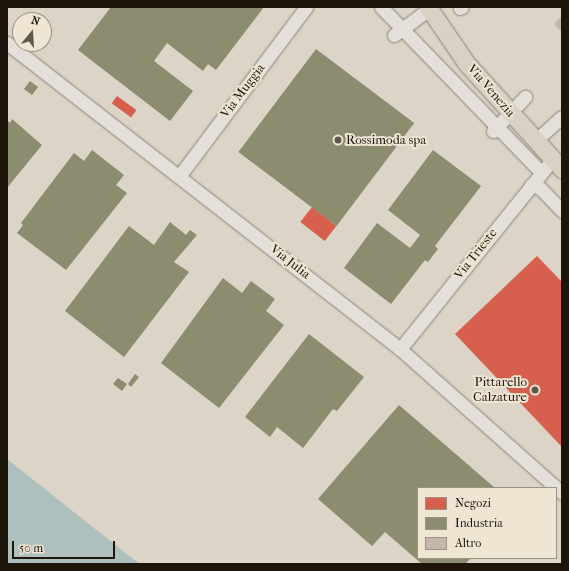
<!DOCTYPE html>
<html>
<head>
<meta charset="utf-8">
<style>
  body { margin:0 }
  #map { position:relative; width:569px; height:571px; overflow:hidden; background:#dcd4c6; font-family:"IM FELL French Canon",serif }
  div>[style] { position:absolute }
  .water>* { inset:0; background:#adc0be }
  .shops>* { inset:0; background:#d6604d; transform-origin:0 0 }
  .industry>* { inset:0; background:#8c8c6e; transform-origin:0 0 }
  .building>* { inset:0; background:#c5b6ab }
  .roads { filter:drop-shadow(0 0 1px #8a857b) drop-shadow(0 0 1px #8a857b) }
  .minor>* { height:13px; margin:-6.5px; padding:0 6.5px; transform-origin:6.5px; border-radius:6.5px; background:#e4e0d9 }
  .major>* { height:17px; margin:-8.5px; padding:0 8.5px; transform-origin:8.5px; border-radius:8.5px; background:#d8d1c4 }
  .dots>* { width:11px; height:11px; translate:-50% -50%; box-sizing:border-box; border:2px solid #efe5d3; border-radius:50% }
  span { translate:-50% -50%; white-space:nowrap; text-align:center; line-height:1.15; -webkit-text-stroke:4px #efe5d3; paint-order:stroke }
  .street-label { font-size:13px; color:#1d150a }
  .poi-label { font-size:13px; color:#1d150a }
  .left { translate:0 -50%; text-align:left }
  .right { translate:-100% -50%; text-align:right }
  .frame { position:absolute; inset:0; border:8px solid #1d150a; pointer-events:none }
  .legend { position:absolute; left:417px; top:487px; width:140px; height:72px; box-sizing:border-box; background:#efe5d3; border:1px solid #9b9283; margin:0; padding:5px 7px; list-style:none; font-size:12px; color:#1d150a }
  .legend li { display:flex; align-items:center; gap:8px; height:20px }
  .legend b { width:20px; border:1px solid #9b9283 }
  .north { position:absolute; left:12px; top:12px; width:40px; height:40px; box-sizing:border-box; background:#efe5d3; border:1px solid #9b9283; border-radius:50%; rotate:18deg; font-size:11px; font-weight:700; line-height:16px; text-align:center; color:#1d150a }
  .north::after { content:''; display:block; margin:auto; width:14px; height:18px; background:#60584c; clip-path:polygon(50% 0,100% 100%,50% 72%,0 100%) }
  .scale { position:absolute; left:12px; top:541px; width:103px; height:18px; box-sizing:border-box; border:2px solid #1d150a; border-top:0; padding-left:5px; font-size:12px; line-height:14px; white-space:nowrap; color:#1d150a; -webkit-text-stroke:3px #efe5d3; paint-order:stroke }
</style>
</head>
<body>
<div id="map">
  <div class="water">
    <i style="clip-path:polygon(7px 459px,123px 551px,140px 564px,7px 564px)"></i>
  </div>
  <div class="shops">
    <i style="left:117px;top:96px;width:24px;height:9px;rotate:36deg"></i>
    <i style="left:312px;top:207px;width:31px;height:19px;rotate:38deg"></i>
    <i style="clip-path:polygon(537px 256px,562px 282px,562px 447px,455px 334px)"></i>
  </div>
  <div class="industry">
    <i style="clip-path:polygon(111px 7px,264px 7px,216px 70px,208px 64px,203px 71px,167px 43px,154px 61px,193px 91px,170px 121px,78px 50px)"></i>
    <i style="left:316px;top:49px;width:123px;height:129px;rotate:37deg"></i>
    <i style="left:30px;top:81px;width:10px;height:10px;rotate:37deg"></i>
    <i style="clip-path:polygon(12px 119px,42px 145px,7px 188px,7px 120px,10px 123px)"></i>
    <i style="clip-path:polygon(92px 150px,124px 175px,116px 185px,127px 193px,66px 270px,17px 233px,23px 225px,21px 223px,74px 153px,84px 161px)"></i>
    <i style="clip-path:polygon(433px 150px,481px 186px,435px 246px,438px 249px,428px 262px,425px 260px,391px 304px,344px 268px,377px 223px,410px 248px,420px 235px,388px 210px)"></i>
    <i style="clip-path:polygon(170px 222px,186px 235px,190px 230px,197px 235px,174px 262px,189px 272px,124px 357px,65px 311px,129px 226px,154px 245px)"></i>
    <i style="clip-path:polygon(223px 278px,242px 293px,251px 281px,275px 299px,266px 311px,284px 325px,219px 408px,161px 363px)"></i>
    <i style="clip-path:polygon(309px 334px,364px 377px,337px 411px,333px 409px,303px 448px,277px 427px,270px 437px,245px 417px)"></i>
    <i style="clip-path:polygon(135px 374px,139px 377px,131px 387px,128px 384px)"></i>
    <i style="clip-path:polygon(118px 378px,127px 384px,122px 391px,113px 384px)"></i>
    <i style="clip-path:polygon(399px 405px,495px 488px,418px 488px,418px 558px,471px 558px,465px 564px,422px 564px,385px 532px,372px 546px,318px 499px)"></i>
  </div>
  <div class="building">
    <i style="clip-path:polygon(562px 16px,562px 32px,554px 24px)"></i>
  </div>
  <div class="roads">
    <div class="minor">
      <i style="left:381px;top:7px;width:230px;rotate:45.9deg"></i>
      <i style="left:460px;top:8px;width:2px;rotate:-27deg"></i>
      <i style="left:394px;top:35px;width:44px;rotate:-36.6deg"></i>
      <i style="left:7px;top:43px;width:498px;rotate:37.9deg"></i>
      <i style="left:400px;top:349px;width:217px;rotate:41.6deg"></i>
      <i style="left:493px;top:131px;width:47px;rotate:-46.7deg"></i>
      <i style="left:535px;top:141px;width:36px;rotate:-42deg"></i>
      <i style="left:180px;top:175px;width:210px;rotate:-53.1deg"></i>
      <i style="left:531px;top:185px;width:9px;rotate:18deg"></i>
      <i style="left:540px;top:188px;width:32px;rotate:46deg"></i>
      <i style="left:400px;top:349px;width:244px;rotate:-51.2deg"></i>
    </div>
    <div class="major">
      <i style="left:428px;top:7px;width:69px;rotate:55.6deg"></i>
      <i style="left:467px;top:64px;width:142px;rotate:47.9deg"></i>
    </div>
  </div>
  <div class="dots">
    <i style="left:338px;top:140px;background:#60584c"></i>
    <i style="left:535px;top:390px;background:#60584c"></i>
  </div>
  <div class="street-label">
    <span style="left:243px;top:91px;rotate:-53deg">Via Muggia</span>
    <span style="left:491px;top:91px;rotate:49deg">Via Venezia</span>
    <span style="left:476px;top:254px;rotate:-52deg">Via Trieste</span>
    <span style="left:290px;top:262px;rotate:38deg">Via Julia</span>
  </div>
  <div class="poi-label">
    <span class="left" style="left:346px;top:140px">Rossimoda spa</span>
    <span class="right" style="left:527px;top:390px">Pittarello<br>Calzature</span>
  </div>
  <div class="frame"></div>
  <ul class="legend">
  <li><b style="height:11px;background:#d6604d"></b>Negozi</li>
  <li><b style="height:11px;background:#8c8c6e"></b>Industria</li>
  <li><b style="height:11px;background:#c5b6ab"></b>Altro</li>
  </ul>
  <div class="north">N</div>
  <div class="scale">50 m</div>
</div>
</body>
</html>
